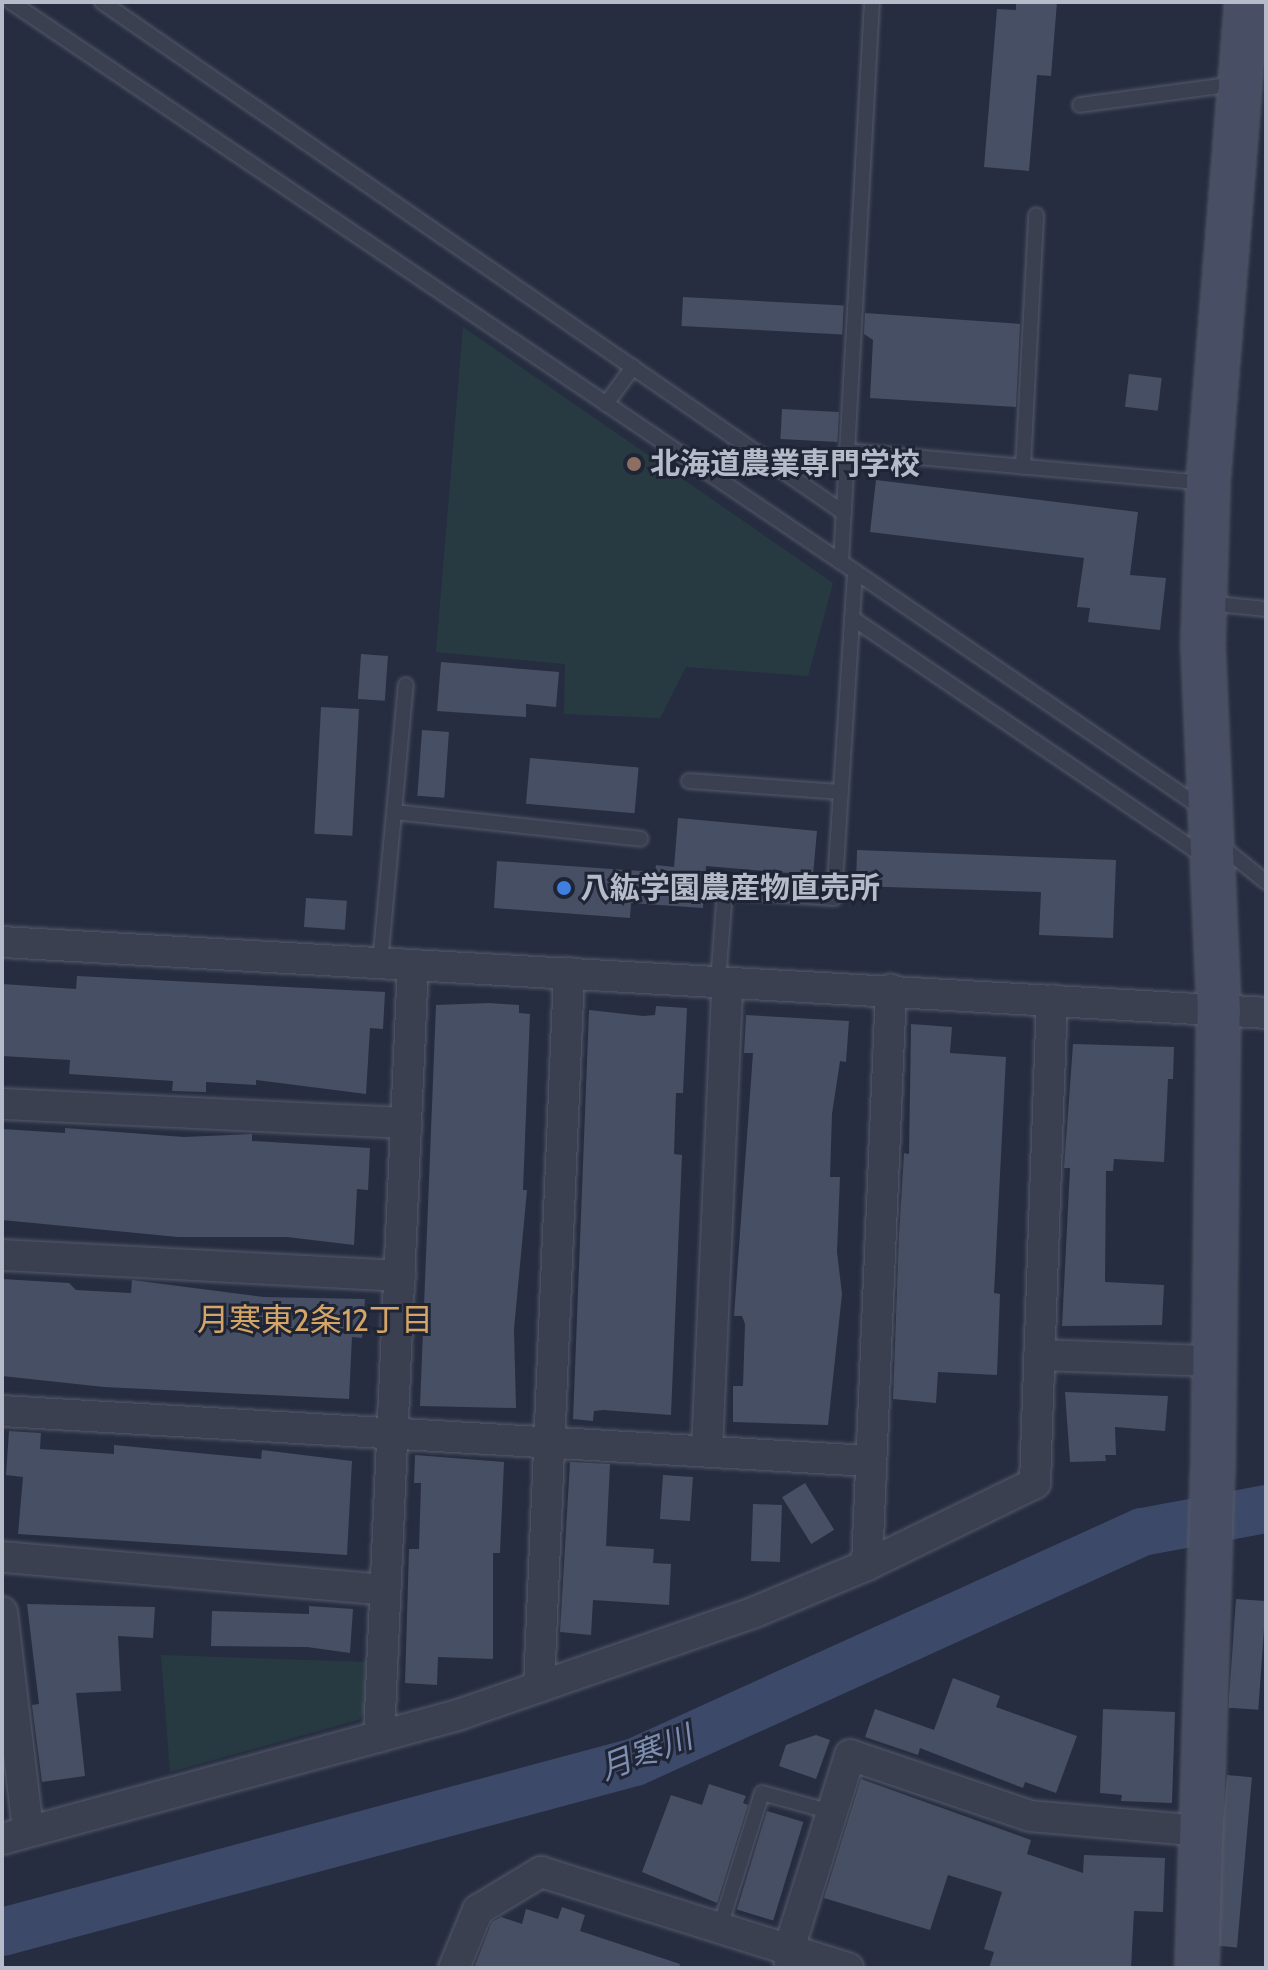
<!DOCTYPE html>
<html>
<head>
<meta charset="utf-8">
<style>
  body { margin:0 }
  #map { position:relative; width:1268px; height:1970px; overflow:hidden; background:#262d40; font-family:Cabin,"Noto Sans JP",sans-serif }
  div>[style] { position:absolute }
  .green>* { inset:0; background:#283a41 }
  .river>* { height:48px; margin:-24px; padding:0 24px; transform-origin:24px; border-radius:24px; background:#3c4968 }
  .building>* { inset:0; background:#474f64; transform-origin:0 0 }
  .roads { filter:drop-shadow(0 0 2px #555b6a) drop-shadow(0 0 2px #555b6a) }
  .lane>* { height:14px; margin:-7px; padding:0 7px; transform-origin:7px; border-radius:7px; background:#3a4050 }
  .street>* { height:30px; margin:-15px; padding:0 15px; transform-origin:15px; border-radius:15px; background:#3a4050 }
  .secondary>* { height:42px; margin:-21px; padding:0 21px; transform-origin:21px; border-radius:21px; background:#484e63 }
  .dots>* { width:22px; height:22px; translate:-50% -50%; box-sizing:border-box; border:4px solid #1f2535; border-radius:50% }
  span { translate:-50% -50%; white-space:nowrap; text-align:center; line-height:1.15; -webkit-text-stroke:6px #1f2535; paint-order:stroke }
  .poi-label { font-size:30px; color:#b6bbca; font-weight:700 }
  .left { translate:0 -50%; text-align:left }
  .neighbourhood-label { font-size:32px; color:#d4a567 }
  .water-label { font-size:32px; color:#7e8eb1; font-style:italic }
  .frame { position:absolute; inset:0; border:4px solid #b6bbca; pointer-events:none }
</style>
</head>
<body>
<div id="map">
  <div class="green">
    <i style="clip-path:polygon(463px 327px,833px 583px,808px 676px,686px 667px,660px 718px,564px 714px,565px 664px,436px 652px)"></i>
    <i style="clip-path:polygon(161px 1655px,366px 1662px,366px 1712px,358px 1720px,170px 1772px)"></i>
  </div>
  <div class="river">
    <i style="left:2px;top:1932px;width:655px;rotate:-15.03deg"></i>
    <i style="left:635px;top:1762px;width:557px;rotate:-24.4deg"></i>
    <i style="left:1142px;top:1532px;width:126px;rotate:-10.5deg"></i>
  </div>
  <div class="building">
    <i style="clip-path:polygon(1016px 2px,1057px 2px,1051px 76px,1037px 75px,1029px 171px,984px 167px,997px 9px,1016px 10px)"></i>
    <i style="left:683px;top:297px;width:161px;height:29px;rotate:3deg"></i>
    <i style="clip-path:polygon(865px 313px,1020px 324px,1016px 407px,870px 398px,873px 340px,864px 334px)"></i>
    <i style="left:1129px;top:374px;width:33px;height:33px;rotate:7deg"></i>
    <i style="left:782px;top:409px;width:57px;height:30px;rotate:3deg"></i>
    <i style="clip-path:polygon(876px 480px,1138px 512px,1130px 575px,1166px 578px,1160px 630px,1088px 622px,1090px 608px,1077px 607px,1084px 558px,870px 532px)"></i>
    <i style="left:361px;top:654px;width:27px;height:45px;rotate:4deg"></i>
    <i style="clip-path:polygon(441px 662px,559px 672px,556px 707px,526px 704px,526px 717px,437px 711px)"></i>
    <i style="left:321px;top:707px;width:38px;height:127px;rotate:3deg"></i>
    <i style="left:422px;top:730px;width:27px;height:66px;rotate:4deg"></i>
    <i style="left:530px;top:758px;width:109px;height:46px;rotate:5deg"></i>
    <i style="clip-path:polygon(678px 818px,817px 831px,813px 875px,706px 866px,703px 908px,631px 903px,630px 918px,494px 908px,497px 861px,655px 872px,656px 865px,674px 867px)"></i>
    <i style="clip-path:polygon(857px 850px,1116px 860px,1113px 938px,1039px 935px,1041px 892px,856px 886px)"></i>
    <i style="left:306px;top:898px;width:41px;height:29px;rotate:4deg"></i>
    <i style="clip-path:polygon(77px 976px,385px 992px,383px 1029px,370px 1028px,366px 1094px,256px 1080px,256px 1085px,206px 1082px,206px 1092px,172px 1091px,173px 1081px,69px 1074px,70px 1060px,2px 1056px,2px 984px,76px 989px)"></i>
    <i style="clip-path:polygon(489px 1003px,519px 1005px,519px 1013px,530px 1014px,523px 1190px,527px 1190px,514px 1329px,516px 1408px,420px 1406px,436px 1005px)"></i>
    <i style="clip-path:polygon(656px 1006px,687px 1008px,683px 1093px,676px 1093px,674px 1154px,682px 1155px,671px 1415px,603px 1410px,594px 1411px,593px 1421px,573px 1419px,589px 1010px,643px 1016px,655px 1015px)"></i>
    <i style="clip-path:polygon(746px 1015px,849px 1021px,846px 1062px,840px 1061px,832px 1114px,830px 1177px,840px 1177px,837px 1252px,842px 1294px,828px 1425px,733px 1422px,733px 1386px,743px 1386px,745px 1324px,742px 1316px,734px 1316px,753px 1053px,744px 1053px)"></i>
    <i style="clip-path:polygon(911px 1024px,952px 1027px,950px 1053px,1006px 1057px,994px 1293px,1000px 1294px,997px 1375px,938px 1372px,936px 1403px,893px 1399px,899px 1236px,904px 1153px,909px 1154px)"></i>
    <i style="clip-path:polygon(1073px 1044px,1174px 1047px,1173px 1079px,1168px 1079px,1164px 1162px,1114px 1159px,1113px 1171px,1106px 1171px,1105px 1282px,1164px 1285px,1162px 1325px,1062px 1326px,1070px 1168px,1064px 1168px)"></i>
    <i style="clip-path:polygon(65px 1128px,184px 1137px,252px 1134px,252px 1141px,370px 1148px,368px 1190px,357px 1189px,354px 1245px,287px 1237px,178px 1237px,2px 1220px,2px 1129px,65px 1133px)"></i>
    <i style="clip-path:polygon(2px 1279px,69px 1283px,76px 1290px,131px 1293px,132px 1280px,264px 1297px,365px 1299px,362px 1338px,352px 1337px,349px 1399px,104px 1387px,2px 1376px)"></i>
    <i style="clip-path:polygon(1065px 1392px,1168px 1396px,1165px 1431px,1115px 1427px,1116px 1455px,1105px 1455px,1106px 1461px,1070px 1462px)"></i>
    <i style="clip-path:polygon(9px 1431px,41px 1433px,40px 1449px,114px 1454px,114px 1445px,261px 1459px,262px 1450px,352px 1461px,347px 1555px,18px 1534px,23px 1477px,6px 1475px)"></i>
    <i style="clip-path:polygon(415px 1455px,504px 1462px,500px 1553px,493px 1553px,493px 1659px,438px 1657px,437px 1685px,405px 1683px,409px 1549px,419px 1549px,421px 1483px,414px 1483px)"></i>
    <i style="clip-path:polygon(570px 1462px,610px 1464px,606px 1546px,654px 1549px,653px 1563px,671px 1564px,669px 1605px,593px 1600px,591px 1635px,560px 1632px)"></i>
    <i style="left:663px;top:1475px;width:30px;height:44px;rotate:4deg"></i>
    <i style="left:805px;top:1483px;width:55px;height:27px;rotate:58deg"></i>
    <i style="left:753px;top:1504px;width:29px;height:57px;rotate:2deg"></i>
    <i style="left:1236px;top:1599px;width:30px;height:109px;rotate:4deg"></i>
    <i style="clip-path:polygon(27px 1604px,155px 1607px,153px 1638px,118px 1636px,121px 1691px,76px 1693px,85px 1776px,42px 1782px,32px 1705px,39px 1704px)"></i>
    <i style="clip-path:polygon(309px 1606px,353px 1609px,350px 1653px,307px 1647px,211px 1646px,212px 1611px,309px 1614px)"></i>
    <i style="clip-path:polygon(953px 1678px,1000px 1696px,996px 1707px,1077px 1736px,1056px 1793px,1025px 1782px,1023px 1788px,920px 1748px,918px 1755px,865px 1737px,875px 1709px,934px 1730px)"></i>
    <i style="clip-path:polygon(1103px 1709px,1175px 1712px,1172px 1803px,1121px 1801px,1122px 1795px,1100px 1793px)"></i>
    <i style="clip-path:polygon(816px 1735px,830px 1740px,816px 1779px,779px 1766px,786px 1745px)"></i>
    <i style="left:1227px;top:1775px;width:25px;height:171px;rotate:5deg"></i>
    <i style="clip-path:polygon(861px 1779px,1031px 1840px,1027px 1854px,1083px 1873px,1084px 1855px,1165px 1858px,1163px 1912px,1134px 1911px,1131px 1968px,989px 1968px,994px 1952px,984px 1949px,1002px 1892px,948px 1875px,930px 1930px,824px 1898px)"></i>
    <i style="clip-path:polygon(709px 1784px,746px 1796px,743px 1803px,748px 1805px,717px 1903px,642px 1872px,671px 1795px,702px 1805px)"></i>
    <i style="left:767px;top:1811px;width:38px;height:103px;rotate:17deg"></i>
    <i style="clip-path:polygon(562px 1907px,585px 1915px,580px 1931px,680px 1964px,679px 1968px,474px 1968px,492px 1922px,501px 1917px,522px 1924px,526px 1909px,558px 1919px)"></i>
  </div>
  <div class="roads">
    <div class="lane">
      <i style="left:11px;top:2px;width:1001px;rotate:34.01deg"></i>
      <i style="left:102px;top:2px;width:901px;rotate:34.55deg"></i>
      <i style="left:872px;top:2px;width:561px;rotate:93.17deg"></i>
      <i style="left:841px;top:562px;width:438px;rotate:34.3deg"></i>
      <i style="left:1080px;top:105px;width:157px;rotate:-7.7deg"></i>
      <i style="left:606px;top:404px;width:46px;rotate:-53.9deg"></i>
      <i style="left:848px;top:451px;width:357px;rotate:5.1deg"></i>
      <i style="left:1023px;top:467px;width:252px;rotate:-87deg"></i>
      <i style="left:1207px;top:603px;width:59px;rotate:5.8deg"></i>
      <i style="left:852px;top:618px;width:428px;rotate:34.1deg"></i>
      <i style="left:689px;top:781px;width:151px;rotate:4.2deg"></i>
      <i style="left:394px;top:812px;width:248px;rotate:6.2deg"></i>
      <i style="left:1220px;top:845px;width:59px;rotate:38.8deg"></i>
      <i style="left:380px;top:963px;width:279px;rotate:-84.7deg"></i>
      <i style="left:718px;top:982px;width:91px;rotate:-85.6deg"></i>
      <i style="left:725px;top:891px;width:109px;rotate:3.7deg"></i>
      <i style="left:834px;top:898px;width:327px;rotate:-86.3deg"></i>
      <i style="left:720px;top:1927px;width:140px;rotate:-72.6deg"></i>
      <i style="left:762px;top:1793px;width:73px;rotate:15.2deg"></i>
    </div>
    <div class="street">
      <i style="left:2px;top:942px;width:1266px;rotate:3.21deg"></i>
      <i style="left:2px;top:1104px;width:405px;rotate:2.7deg"></i>
      <i style="left:2px;top:1255px;width:399px;rotate:3deg"></i>
      <i style="left:1039px;top:1355px;width:175px;rotate:2deg"></i>
      <i style="left:2px;top:1411px;width:868px;rotate:3.3deg"></i>
      <i style="left:707px;top:1450px;width:467px;rotate:-87.5deg"></i>
      <i style="left:2px;top:1557px;width:384px;rotate:4.9deg"></i>
      <i style="left:867px;top:1565px;width:576px;rotate:-87.61deg"></i>
      <i style="left:2px;top:1612px;width:221px;rotate:83.2deg"></i>
      <i style="left:539px;top:1687px;width:715px;rotate:-87.59deg"></i>
      <i style="left:379px;top:1737px;width:773px;rotate:-87.48deg"></i>
      <i style="left:2px;top:1839px;width:473px;rotate:-15.2deg"></i>
      <i style="left:458px;top:1715px;width:314px;rotate:-19.1deg"></i>
      <i style="left:755px;top:1612px;width:121px;rotate:-22.8deg"></i>
      <i style="left:867px;top:1565px;width:187px;rotate:-26deg"></i>
      <i style="left:1035px;top:1483px;width:483px;rotate:-88deg"></i>
      <i style="left:454px;top:1968px;width:63px;rotate:-67.5deg"></i>
      <i style="left:478px;top:1910px;width:74px;rotate:-31.1deg"></i>
      <i style="left:541px;top:1872px;width:322px;rotate:17.4deg"></i>
      <i style="left:790px;top:1968px;width:19px;rotate:-93deg"></i>
      <i style="left:789px;top:1949px;width:203px;rotate:-72.5deg"></i>
      <i style="left:850px;top:1755px;width:190px;rotate:18.7deg"></i>
      <i style="left:1030px;top:1816px;width:173px;rotate:5deg"></i>
    </div>
    <div class="secondary">
      <i style="left:1197px;top:1968px;width:498px;rotate:-88.2deg"></i>
      <i style="left:1213px;top:1470px;width:459px;rotate:-89.3deg"></i>
      <i style="left:1219px;top:1011px;width:366px;rotate:-92.5deg"></i>
      <i style="left:1203px;top:645px;width:162px;rotate:-88.2deg"></i>
      <i style="left:1208px;top:483px;width:483px;rotate:-85.4deg"></i>
    </div>
  </div>
  <div class="dots">
    <i style="left:634px;top:464px;background:#8d6e63"></i>
    <i style="left:564px;top:888px;background:#3f7fe0"></i>
  </div>
  <div class="poi-label">
    <span class="left" style="left:650px;top:464px">北海道農業専門学校</span>
    <span class="left" style="left:580px;top:888px">八紘学園農産物直売所</span>
  </div>
  <div class="neighbourhood-label">
    <span style="left:315px;top:1320px">月寒東2条12丁目</span>
  </div>
  <div class="water-label">
    <span style="left:646px;top:1753px;rotate:-21deg">月寒川</span>
  </div>
  <div class="frame"></div>
</div>
</body>
</html>
